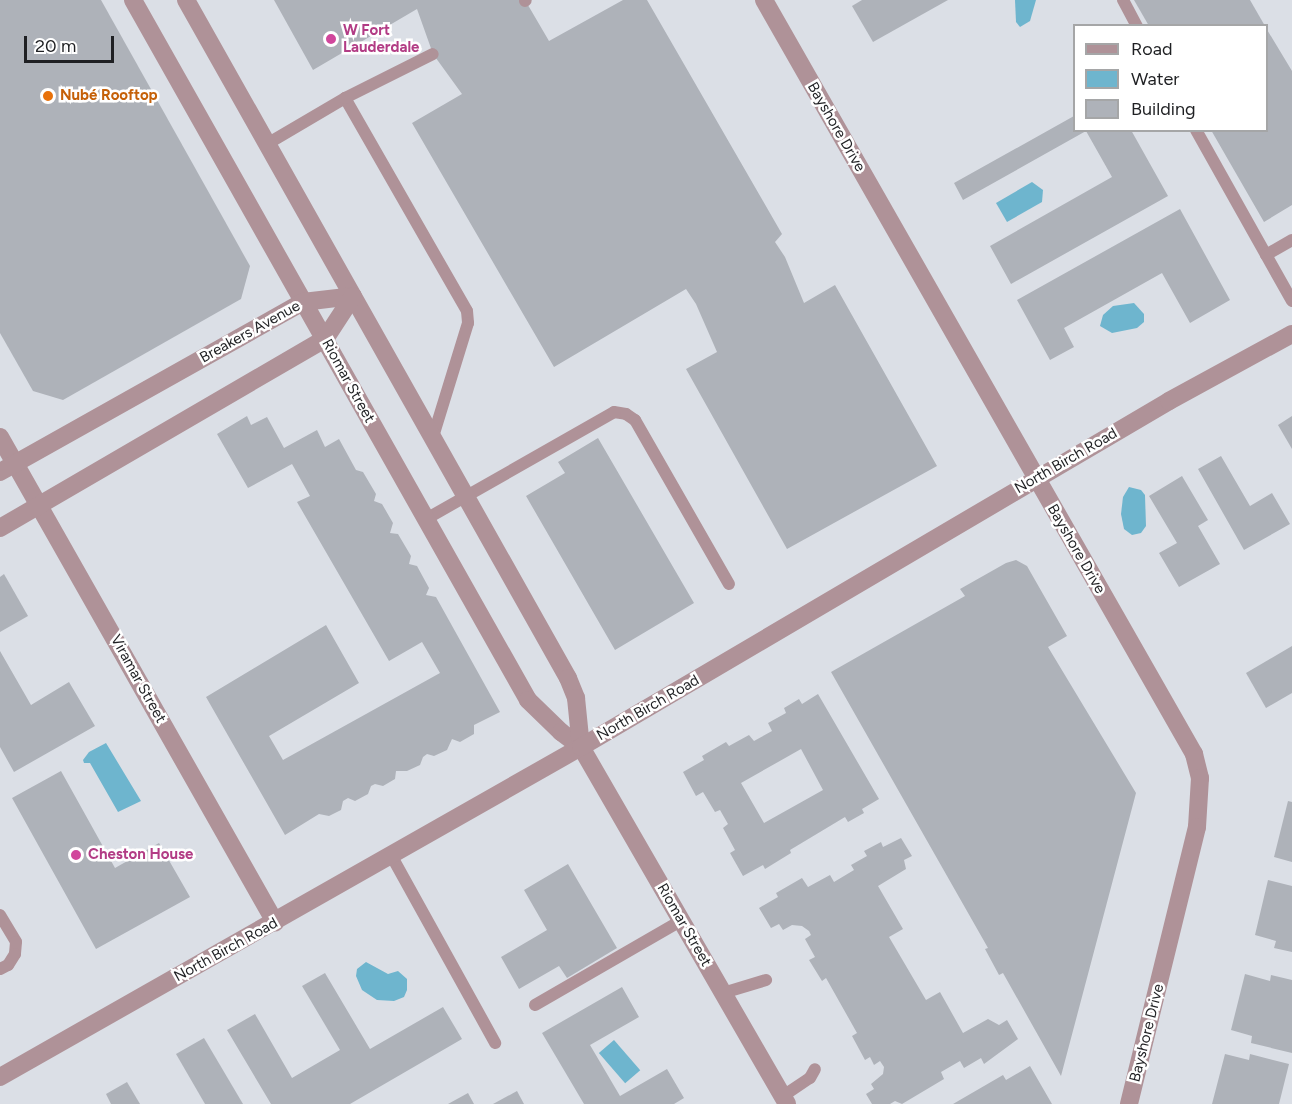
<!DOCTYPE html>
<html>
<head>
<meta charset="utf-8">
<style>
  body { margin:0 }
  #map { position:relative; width:1292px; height:1104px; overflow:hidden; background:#dbdfe6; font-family:Figtree,sans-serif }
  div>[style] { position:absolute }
  .water>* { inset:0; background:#6eb5ce; transform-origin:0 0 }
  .building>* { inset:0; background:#aeb2b9 }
  .lane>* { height:12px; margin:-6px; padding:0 6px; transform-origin:6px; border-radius:6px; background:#af9298 }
  .street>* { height:18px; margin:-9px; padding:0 9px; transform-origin:9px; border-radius:9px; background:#af9298 }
  .dots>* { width:16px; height:16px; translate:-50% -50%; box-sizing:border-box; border:3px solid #fff; border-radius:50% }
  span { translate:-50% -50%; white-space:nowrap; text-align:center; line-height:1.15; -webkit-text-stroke:5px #fff; paint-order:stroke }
  .hotel-label { font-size:15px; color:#b23c85; font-weight:700 }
  .left { translate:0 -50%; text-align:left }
  .food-label { font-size:15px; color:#c56008; font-weight:700 }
  .street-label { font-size:15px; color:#1f2023 }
  .legend { position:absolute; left:1073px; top:24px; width:195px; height:108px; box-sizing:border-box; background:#fff; border:2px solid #a5a6a7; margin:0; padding:8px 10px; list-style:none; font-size:18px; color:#1f2023 }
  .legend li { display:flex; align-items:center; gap:12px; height:30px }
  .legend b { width:30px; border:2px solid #a5a6a7 }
  .scale { position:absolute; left:24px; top:36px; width:90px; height:27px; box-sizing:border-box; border:3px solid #1f2023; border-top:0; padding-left:8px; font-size:18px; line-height:21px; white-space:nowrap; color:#1f2023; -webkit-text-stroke:4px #fff; paint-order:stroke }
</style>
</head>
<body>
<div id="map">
  <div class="water">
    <i style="clip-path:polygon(1015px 0,1036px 0,1030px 21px,1020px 27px,1016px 22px)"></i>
    <i style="clip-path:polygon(1032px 182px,1043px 190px,1042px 202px,1007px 222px,996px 203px)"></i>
    <i style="clip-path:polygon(1134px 303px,1144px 314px,1144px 322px,1137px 328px,1112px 333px,1100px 326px,1103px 315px,1113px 306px)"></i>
    <i style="clip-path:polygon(1129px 487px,1141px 490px,1145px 495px,1146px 526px,1141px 533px,1132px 535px,1124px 529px,1121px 514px,1123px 497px)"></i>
    <i style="clip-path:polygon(106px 743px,141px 801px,118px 812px,90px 763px,84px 763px,83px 760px,89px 752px)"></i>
    <i style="clip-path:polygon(366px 962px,388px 974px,398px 971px,407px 979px,407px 990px,404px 997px,394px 1001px,377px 1000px,362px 990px,356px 976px,357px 969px)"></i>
    <i style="left:614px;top:1040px;width:40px;height:20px;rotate:49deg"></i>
  </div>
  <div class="building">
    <i style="clip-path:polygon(0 0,101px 0,250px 266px,241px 299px,63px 400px,33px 391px,0 333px)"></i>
    <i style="clip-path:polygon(274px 0,525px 0,549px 41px,623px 0,647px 0,782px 234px,775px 242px,785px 257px,804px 303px,835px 285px,937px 466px,787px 549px,686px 369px,717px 352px,696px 304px,686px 289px,554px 367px,412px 123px,462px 94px,433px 54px,417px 9px,313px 70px)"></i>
    <i style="clip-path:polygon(862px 0,948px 0,873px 42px,852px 6px)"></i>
    <i style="clip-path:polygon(1134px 0,1250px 0,1265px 26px,1149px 26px)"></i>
    <i style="clip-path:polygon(1266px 28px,1292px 71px,1292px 205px,1264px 222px,1211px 130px,1266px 130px)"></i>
    <i style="clip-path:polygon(1074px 116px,1074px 130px,1131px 130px,1168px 196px,1011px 284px,990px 246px,1112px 177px,1086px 131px,963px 200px,954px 183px)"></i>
    <i style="clip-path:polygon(1180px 209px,1230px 300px,1190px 323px,1162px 273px,1064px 328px,1074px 347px,1050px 360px,1017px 300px)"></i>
    <i style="clip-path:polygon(247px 416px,251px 425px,267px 417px,284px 448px,317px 430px,325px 447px,339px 439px,356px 470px,363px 472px,376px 494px,374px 501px,382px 504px,393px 523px,390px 533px,398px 534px,411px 556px,409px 564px,417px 566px,429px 588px,426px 595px,436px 597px,500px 712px,474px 725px,474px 734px,460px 742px,452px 739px,447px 750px,434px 756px,427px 754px,423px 757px,420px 765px,407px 771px,396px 771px,395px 779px,383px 786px,375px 784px,371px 786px,368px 794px,355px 801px,348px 798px,343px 801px,341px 810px,329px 816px,319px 814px,285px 835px,206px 697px,326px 625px,359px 683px,269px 736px,283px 760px,440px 673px,422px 642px,389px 661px,297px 502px,310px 496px,292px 464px,248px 488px,217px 434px)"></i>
    <i style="clip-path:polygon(1292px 416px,1292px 449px,1278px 425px)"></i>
    <i style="clip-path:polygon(598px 438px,694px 603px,615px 650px,526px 496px,565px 473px,558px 462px)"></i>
    <i style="clip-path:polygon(1221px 456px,1250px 506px,1272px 493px,1290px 524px,1244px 550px,1198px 469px)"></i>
    <i style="clip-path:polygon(1182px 476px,1208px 520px,1198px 526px,1220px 564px,1179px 587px,1159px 553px,1177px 543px,1149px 496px)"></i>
    <i style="clip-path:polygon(1016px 560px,1027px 566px,1067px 636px,1048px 647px,1136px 793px,1061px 1076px,1003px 973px,999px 975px,985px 949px,988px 948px,831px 672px,965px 596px,960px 589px,1006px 563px)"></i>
    <i style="clip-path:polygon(4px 574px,28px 616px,0 632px,0 577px)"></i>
    <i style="clip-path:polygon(1292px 646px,1292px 693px,1266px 708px,1246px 673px)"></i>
    <i style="clip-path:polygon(0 651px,31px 705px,69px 682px,95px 726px,14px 772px,0 747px)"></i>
    <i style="clip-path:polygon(evenodd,818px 694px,879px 799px,862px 809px,864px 813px,848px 822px,845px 817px,790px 850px,791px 853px,765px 869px,763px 865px,743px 876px,730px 853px,735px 850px,723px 828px,728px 824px,720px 810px,715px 812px,703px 792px,696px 796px,683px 772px,704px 760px,702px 756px,726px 742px,729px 746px,749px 735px,754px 741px,772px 731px,768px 723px,786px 713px,784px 708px,799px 699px,802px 704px,818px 694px,801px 749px,823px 790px,764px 823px,741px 783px,801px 749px)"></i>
    <i style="clip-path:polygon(61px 771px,115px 868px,159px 843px,190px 897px,96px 949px,12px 798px)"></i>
    <i style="clip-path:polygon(1288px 801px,1292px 802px,1292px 862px,1274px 857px)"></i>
    <i style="clip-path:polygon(901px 838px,912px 856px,904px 860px,906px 869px,878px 886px,903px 929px,889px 937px,926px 1000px,940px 992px,963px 1033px,988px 1019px,999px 1025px,1007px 1020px,1018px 1039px,984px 1064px,981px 1058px,964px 1068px,960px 1061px,941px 1072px,944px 1079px,902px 1104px,895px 1101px,890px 1104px,872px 1104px,866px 1094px,874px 1089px,871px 1084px,883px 1074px,884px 1067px,880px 1061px,874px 1065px,870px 1057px,865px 1060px,852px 1036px,857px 1033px,826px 978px,822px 981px,809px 960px,815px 957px,805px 939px,811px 935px,809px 931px,802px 926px,792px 925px,783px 930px,779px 924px,771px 928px,759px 908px,778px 897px,776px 893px,802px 878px,808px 887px,830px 875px,834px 882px,854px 870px,851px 865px,867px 856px,864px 851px,881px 842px,883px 847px)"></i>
    <i style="clip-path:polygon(568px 864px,617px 948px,567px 978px,559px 966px,519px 989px,501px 957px,547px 930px,524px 890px)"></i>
    <i style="clip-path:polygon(1268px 880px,1292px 886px,1292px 952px,1274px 948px,1276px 941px,1255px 935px)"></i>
    <i style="clip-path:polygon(325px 973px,370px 1049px,443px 1007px,462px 1039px,350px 1104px,271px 1104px,227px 1030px,255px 1014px,292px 1078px,340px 1050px,302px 986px)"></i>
    <i style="clip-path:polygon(1245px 974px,1270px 981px,1271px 975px,1292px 980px,1292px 1053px,1251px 1043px,1252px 1036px,1231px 1030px)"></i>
    <i style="clip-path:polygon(622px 987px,639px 1017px,590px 1045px,620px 1096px,667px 1069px,684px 1098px,674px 1104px,584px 1104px,542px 1033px)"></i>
    <i style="clip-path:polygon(204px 1038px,243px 1104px,205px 1104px,176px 1054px)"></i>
    <i style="clip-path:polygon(1225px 1054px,1249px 1060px,1250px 1054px,1289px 1064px,1279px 1104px,1212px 1104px)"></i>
    <i style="clip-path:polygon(1030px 1066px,1052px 1104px,953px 1104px,1003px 1075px,1006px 1080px)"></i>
    <i style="clip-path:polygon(127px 1082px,140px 1104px,111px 1104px,106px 1094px)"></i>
    <i style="clip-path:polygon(517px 1091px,524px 1104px,493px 1104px)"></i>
    <i style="clip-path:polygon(468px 1093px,474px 1104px,448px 1104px)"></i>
  </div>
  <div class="lane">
    <i style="left:1123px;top:0;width:30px;rotate:62deg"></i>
    <i style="left:525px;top:1px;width:1px;rotate:-45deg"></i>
    <i style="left:345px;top:98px;width:245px;rotate:60.2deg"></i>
    <i style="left:467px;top:311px;width:12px;rotate:85deg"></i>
    <i style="left:468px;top:323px;width:119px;rotate:107.1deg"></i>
    <i style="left:1196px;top:130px;width:196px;rotate:60.7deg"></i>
    <i style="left:267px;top:144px;width:91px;rotate:-30.5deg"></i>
    <i style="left:345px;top:98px;width:98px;rotate:-26.6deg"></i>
    <i style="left:1266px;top:255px;width:30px;rotate:-30deg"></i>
    <i style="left:426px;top:519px;width:216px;rotate:-29.6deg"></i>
    <i style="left:614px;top:412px;width:12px;rotate:9deg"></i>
    <i style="left:626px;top:414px;width:11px;rotate:34deg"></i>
    <i style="left:635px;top:420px;width:189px;rotate:60.2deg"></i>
    <i style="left:391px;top:855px;width:215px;rotate:61deg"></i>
    <i style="left:0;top:915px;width:31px;rotate:59deg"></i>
    <i style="left:16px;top:942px;width:12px;rotate:95deg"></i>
    <i style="left:15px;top:954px;width:13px;rotate:122deg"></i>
    <i style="left:8px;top:965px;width:9px;rotate:153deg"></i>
    <i style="left:723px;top:993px;width:45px;rotate:-16.8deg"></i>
    <i style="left:535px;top:1005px;width:170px;rotate:-30deg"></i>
    <i style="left:783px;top:1096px;width:32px;rotate:-34deg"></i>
    <i style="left:810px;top:1078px;width:10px;rotate:-61deg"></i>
  </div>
  <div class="street">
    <i style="left:133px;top:0;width:804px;rotate:60.56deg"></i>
    <i style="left:528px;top:700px;width:46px;rotate:44.1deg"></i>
    <i style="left:561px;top:732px;width:25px;rotate:37deg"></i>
    <i style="left:186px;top:0;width:778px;rotate:60.6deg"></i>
    <i style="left:568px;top:678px;width:22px;rotate:68deg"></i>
    <i style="left:576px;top:698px;width:49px;rotate:84.2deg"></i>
    <i style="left:581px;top:747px;width:412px;rotate:60deg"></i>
    <i style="left:764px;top:0;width:868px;rotate:60.3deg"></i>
    <i style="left:1194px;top:754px;width:25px;rotate:76deg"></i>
    <i style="left:1200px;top:778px;width:49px;rotate:93.5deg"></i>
    <i style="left:1197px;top:827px;width:285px;rotate:103.8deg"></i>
    <i style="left:0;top:437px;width:558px;rotate:60.45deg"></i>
    <i style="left:0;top:472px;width:347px;rotate:-29.3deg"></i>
    <i style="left:303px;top:302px;width:50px;rotate:-6.8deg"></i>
    <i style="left:0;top:528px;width:376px;rotate:-30.2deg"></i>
    <i style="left:325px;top:339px;width:51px;rotate:-56.9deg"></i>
    <i style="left:0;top:1077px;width:668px;rotate:-29.6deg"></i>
    <i style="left:581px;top:747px;width:682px;rotate:-30.47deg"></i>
    <i style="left:1169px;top:401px;width:140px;rotate:-28.6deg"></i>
  </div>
  <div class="dots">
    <i style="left:331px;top:39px;background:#d1479c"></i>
    <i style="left:48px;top:96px;background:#e8710a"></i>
    <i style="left:76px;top:855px;background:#d1479c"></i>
  </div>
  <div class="hotel-label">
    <span class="left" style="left:343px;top:39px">W Fort<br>Lauderdale</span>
    <span class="left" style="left:88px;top:855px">Cheston House</span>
  </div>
  <div class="food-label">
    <span class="left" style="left:60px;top:96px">Nubé Rooftop</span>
  </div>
  <div class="street-label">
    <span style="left:836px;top:127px;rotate:60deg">Bayshore Drive</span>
    <span style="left:250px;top:332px;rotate:-29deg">Breakers Avenue</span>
    <span style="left:348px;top:381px;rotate:61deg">Riomar Street</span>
    <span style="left:1066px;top:461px;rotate:-30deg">North Birch Road</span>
    <span style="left:1076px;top:549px;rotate:60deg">Bayshore Drive</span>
    <span style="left:138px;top:679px;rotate:61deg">Viramar Street</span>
    <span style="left:648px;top:708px;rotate:-30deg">North Birch Road</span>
    <span style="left:684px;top:925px;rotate:60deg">Riomar Street</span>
    <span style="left:226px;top:950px;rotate:-29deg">North Birch Road</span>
    <span style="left:1147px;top:1033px;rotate:-76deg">Bayshore Drive</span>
  </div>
  <ul class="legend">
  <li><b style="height:8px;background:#af9298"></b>Road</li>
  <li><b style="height:16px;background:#6eb5ce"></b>Water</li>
  <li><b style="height:16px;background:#aeb2b9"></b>Building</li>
  </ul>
  <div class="scale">20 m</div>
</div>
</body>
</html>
